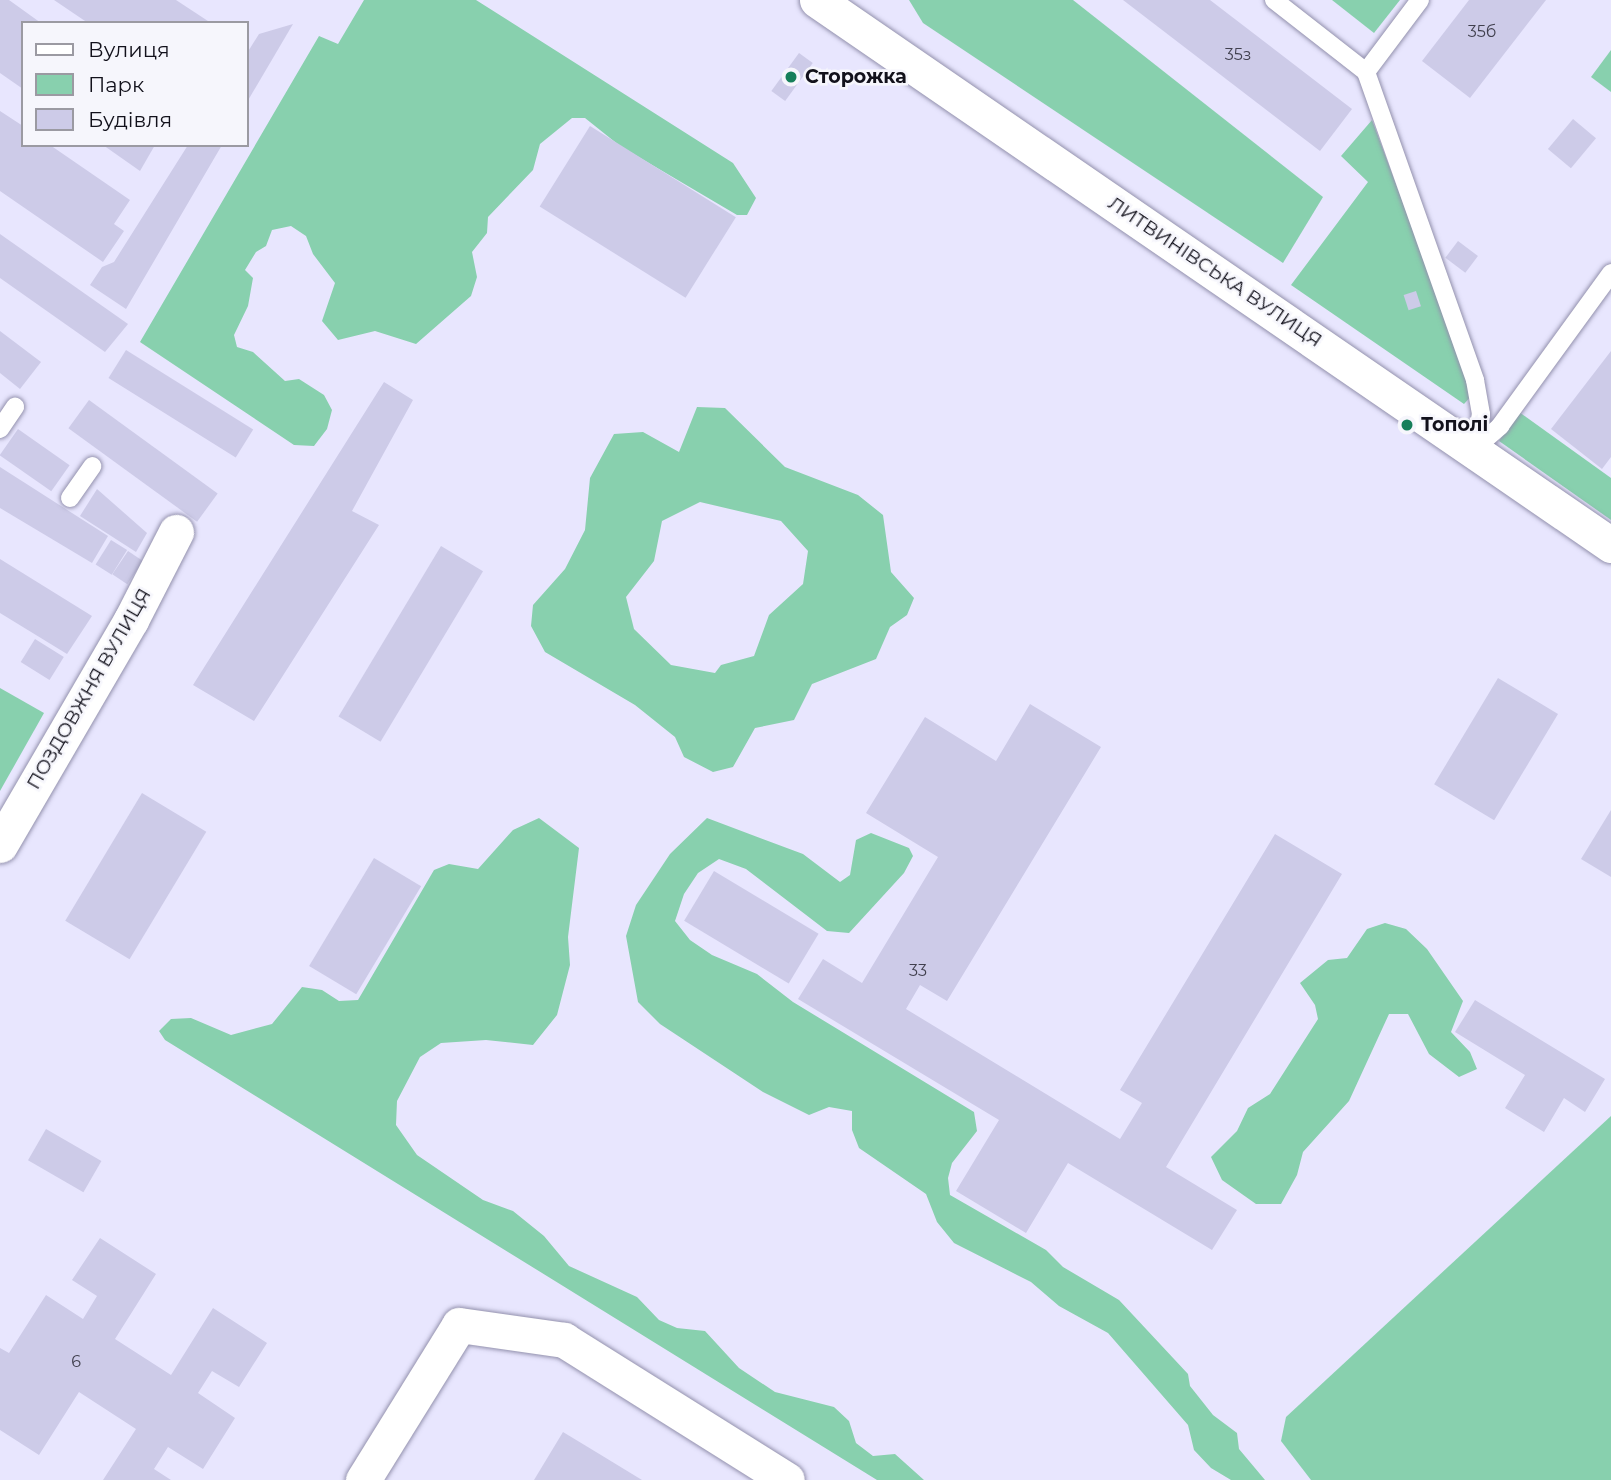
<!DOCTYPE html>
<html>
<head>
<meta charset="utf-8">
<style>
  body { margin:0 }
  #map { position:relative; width:1611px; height:1480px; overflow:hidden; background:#e8e6fe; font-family:Montserrat,sans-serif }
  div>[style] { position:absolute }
  .green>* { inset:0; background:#88d0ae }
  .building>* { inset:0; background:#cdcbe8; transform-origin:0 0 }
  .roads { filter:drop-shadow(0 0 2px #9391ad) drop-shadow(0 0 2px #9391ad) }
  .lane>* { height:18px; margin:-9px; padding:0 9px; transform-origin:9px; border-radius:9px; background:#fff }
  .street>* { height:35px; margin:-17.5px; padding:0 17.5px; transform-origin:17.5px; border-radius:17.5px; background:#fff }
  .dots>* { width:19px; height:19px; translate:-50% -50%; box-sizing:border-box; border:4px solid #f6f6fc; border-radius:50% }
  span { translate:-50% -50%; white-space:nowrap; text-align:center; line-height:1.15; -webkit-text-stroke:5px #f6f6fc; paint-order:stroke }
  .number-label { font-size:16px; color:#41404e }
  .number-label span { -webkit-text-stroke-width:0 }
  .poi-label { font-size:19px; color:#12111b; font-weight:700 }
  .left { translate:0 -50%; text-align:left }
  .street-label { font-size:19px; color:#12111b }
  .legend { position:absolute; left:21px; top:21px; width:228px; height:126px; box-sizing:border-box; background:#f6f6fc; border:2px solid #9b9aa2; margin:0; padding:9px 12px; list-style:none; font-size:21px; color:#12111b }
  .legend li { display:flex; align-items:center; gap:14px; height:35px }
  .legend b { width:35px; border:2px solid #9b9aa2 }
</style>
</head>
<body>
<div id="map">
  <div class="green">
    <i style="clip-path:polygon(364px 0,476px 0,733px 163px,756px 198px,747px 215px,737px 215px,620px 146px,585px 118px,572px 118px,540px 144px,533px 170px,488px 217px,487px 233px,472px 252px,477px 277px,471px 296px,416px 344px,375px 331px,338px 340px,322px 321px,335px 283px,313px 254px,306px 236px,291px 226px,272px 230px,266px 246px,256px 252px,245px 270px,253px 278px,248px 306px,234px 335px,237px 347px,253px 352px,285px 381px,299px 379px,324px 395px,332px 410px,327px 429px,314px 446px,294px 445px,140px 342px,319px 36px,338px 44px)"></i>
    <i style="clip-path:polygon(909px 0,1073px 0,1323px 197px,1283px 263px,923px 23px)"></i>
    <i style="clip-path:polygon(1332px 0,1400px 0,1374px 33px)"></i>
    <i style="clip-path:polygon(1611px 50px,1611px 92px,1591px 77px)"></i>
    <i style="clip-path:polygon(1372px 120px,1474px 393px,1464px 404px,1291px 285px,1368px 182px,1341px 156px)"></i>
    <i style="clip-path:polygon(evenodd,697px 407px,725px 408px,785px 467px,858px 495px,883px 515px,891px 572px,914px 598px,907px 615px,890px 627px,876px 659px,812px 684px,794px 720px,755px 728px,733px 767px,713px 772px,684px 757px,675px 737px,635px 705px,545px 652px,531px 626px,533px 605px,565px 569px,585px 530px,590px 478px,614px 434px,643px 432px,679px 452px,697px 407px,700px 502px,781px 521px,808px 551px,803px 584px,769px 615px,754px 656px,721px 665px,715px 673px,671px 665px,634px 629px,626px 597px,654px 561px,662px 521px,700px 502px)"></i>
    <i style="clip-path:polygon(1519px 412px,1611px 478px,1611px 520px,1499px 441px)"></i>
    <i style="clip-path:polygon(0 688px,44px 713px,0 791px)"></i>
    <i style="clip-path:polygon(539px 818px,579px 848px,568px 937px,570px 965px,557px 1015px,533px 1045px,486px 1040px,441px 1043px,420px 1057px,397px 1101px,396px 1125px,417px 1155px,483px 1200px,513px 1211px,544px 1236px,569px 1266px,637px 1297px,659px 1320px,677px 1328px,705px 1331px,739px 1368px,775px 1392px,834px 1407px,849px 1421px,856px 1443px,873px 1456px,895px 1454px,924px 1480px,877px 1480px,165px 1040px,159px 1031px,171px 1019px,191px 1018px,231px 1035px,272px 1024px,302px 987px,322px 990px,339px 1001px,358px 1000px,434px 870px,449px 864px,478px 869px,513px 830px)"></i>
    <i style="clip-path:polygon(707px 818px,803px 854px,840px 882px,850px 875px,856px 840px,871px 833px,909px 848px,913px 856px,904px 873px,849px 933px,827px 931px,746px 869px,719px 859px,698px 873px,684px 894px,675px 921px,690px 940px,712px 955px,757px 974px,793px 1002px,974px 1112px,977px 1131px,952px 1163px,948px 1178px,950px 1195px,1046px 1250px,1063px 1267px,1119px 1300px,1188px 1374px,1190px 1386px,1213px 1415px,1237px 1433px,1239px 1449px,1265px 1480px,1231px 1480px,1211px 1468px,1194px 1450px,1188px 1425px,1108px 1333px,1059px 1306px,1031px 1282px,954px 1243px,937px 1222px,926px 1194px,859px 1148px,852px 1130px,852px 1111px,829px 1107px,809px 1115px,763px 1092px,660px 1024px,638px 1002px,626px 936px,636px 905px,670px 854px)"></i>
    <i style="clip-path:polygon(1385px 923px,1406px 929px,1427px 949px,1463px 1001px,1451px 1032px,1470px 1052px,1477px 1069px,1459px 1077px,1429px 1054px,1408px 1014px,1389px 1014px,1349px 1101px,1303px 1152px,1297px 1175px,1281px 1204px,1256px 1204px,1222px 1180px,1211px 1157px,1237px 1131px,1248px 1108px,1270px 1094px,1318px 1019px,1315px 1005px,1300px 983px,1328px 960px,1347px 958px,1367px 929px)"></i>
    <i style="clip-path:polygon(1611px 1116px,1611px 1480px,1311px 1480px,1281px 1441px,1286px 1417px)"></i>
  </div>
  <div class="building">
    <i style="clip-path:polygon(0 0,9px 0,41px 23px,23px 23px,23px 89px,0 73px)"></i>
    <i style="clip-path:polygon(54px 0,176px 0,211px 23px,88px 23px)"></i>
    <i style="clip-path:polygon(1123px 0,1210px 0,1352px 109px,1320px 151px)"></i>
    <i style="clip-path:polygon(1469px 0,1546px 0,1470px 98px,1422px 61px)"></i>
    <i style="clip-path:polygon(293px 24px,247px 102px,247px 53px,259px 34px)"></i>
    <i style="left:799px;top:53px;width:17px;height:47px;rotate:36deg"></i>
    <i style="clip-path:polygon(0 111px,23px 126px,23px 145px,50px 145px,130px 200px,114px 224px,124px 231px,103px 262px,0 191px)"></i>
    <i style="left:1573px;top:119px;width:30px;height:39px;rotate:40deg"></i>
    <i style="left:590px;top:126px;width:172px;height:95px;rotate:32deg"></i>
    <i style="clip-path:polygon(103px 145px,155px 145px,140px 171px)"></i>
    <i style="clip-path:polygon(188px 145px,222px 145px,126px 309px,90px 285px,102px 267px,114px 262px)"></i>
    <i style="clip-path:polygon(0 234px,128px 324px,105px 352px,0 278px)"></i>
    <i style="left:1458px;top:241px;width:25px;height:21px;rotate:37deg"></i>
    <i style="left:1416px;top:291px;width:16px;height:13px;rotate:72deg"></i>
    <i style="clip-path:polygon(0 331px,41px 362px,20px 389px,0 373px)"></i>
    <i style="left:126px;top:350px;width:150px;height:33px;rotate:32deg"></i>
    <i style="clip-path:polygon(1611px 351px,1611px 457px,1602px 469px,1551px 429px)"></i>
    <i style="clip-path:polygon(384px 382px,413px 400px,352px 511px,379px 525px,254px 721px,193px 685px)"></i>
    <i style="left:89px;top:400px;width:159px;height:35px;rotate:36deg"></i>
    <i style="left:18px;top:429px;width:63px;height:32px;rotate:35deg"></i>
    <i style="clip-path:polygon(0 467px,108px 536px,92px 563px,0 508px)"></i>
    <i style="clip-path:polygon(97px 489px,147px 533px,136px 552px,80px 516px)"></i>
    <i style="left:111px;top:540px;width:19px;height:29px;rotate:32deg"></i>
    <i style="left:441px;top:546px;width:49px;height:199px;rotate:31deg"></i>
    <i style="left:128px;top:551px;width:18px;height:28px;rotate:34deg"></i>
    <i style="clip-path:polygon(0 559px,92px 616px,67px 654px,0 613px)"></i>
    <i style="left:35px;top:639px;width:34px;height:27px;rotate:32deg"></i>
    <i style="left:1498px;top:678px;width:70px;height:124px;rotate:31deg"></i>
    <i style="clip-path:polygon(1030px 704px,1101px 747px,947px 1001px,920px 985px,906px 1009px,1120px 1139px,1142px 1103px,1120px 1090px,1275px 834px,1342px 874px,1166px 1167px,1237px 1210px,1212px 1250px,1068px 1163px,1026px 1233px,956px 1191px,999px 1120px,798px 999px,823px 959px,862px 983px,938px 857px,866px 813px,925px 717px,996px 761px)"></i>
    <i style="left:142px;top:793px;width:75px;height:149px;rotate:31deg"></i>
    <i style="clip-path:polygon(1611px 810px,1611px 877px,1581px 859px)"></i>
    <i style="left:374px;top:858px;width:55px;height:126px;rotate:31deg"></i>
    <i style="left:714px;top:871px;width:122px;height:58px;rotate:31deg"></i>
    <i style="clip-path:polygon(1475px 1000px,1605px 1079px,1585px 1112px,1564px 1098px,1544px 1132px,1505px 1108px,1525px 1075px,1455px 1032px)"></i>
    <i style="left:46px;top:1129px;width:64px;height:36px;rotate:30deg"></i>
    <i style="clip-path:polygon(100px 1238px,156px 1274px,115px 1339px,171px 1375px,213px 1308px,267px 1343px,239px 1387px,212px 1371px,198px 1393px,235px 1418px,203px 1469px,168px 1447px,154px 1469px,171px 1480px,103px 1480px,136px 1429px,79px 1392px,39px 1455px,0 1430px,0 1348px,9px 1353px,46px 1295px,83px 1319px,97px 1296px,72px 1280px)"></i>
    <i style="clip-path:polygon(563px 1432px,601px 1455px,642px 1480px,534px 1480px)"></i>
  </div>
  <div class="roads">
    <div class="lane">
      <i style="left:1274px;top:0;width:117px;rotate:38deg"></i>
      <i style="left:1420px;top:0;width:90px;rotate:126.9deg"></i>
      <i style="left:1366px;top:72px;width:327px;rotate:70.5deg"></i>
      <i style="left:1475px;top:380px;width:35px;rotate:80deg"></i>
      <i style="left:1481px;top:414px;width:36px;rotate:101deg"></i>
      <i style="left:0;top:429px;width:27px;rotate:-56deg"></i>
      <i style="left:1474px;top:449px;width:35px;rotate:-41deg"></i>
      <i style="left:1500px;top:426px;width:189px;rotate:-54deg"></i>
      <i style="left:70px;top:498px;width:39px;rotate:-55deg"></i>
    </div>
    <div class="street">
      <i style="left:817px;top:0;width:963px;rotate:34.47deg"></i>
      <i style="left:0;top:845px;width:260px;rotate:-59.8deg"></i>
      <i style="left:131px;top:620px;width:99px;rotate:-62.9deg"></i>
      <i style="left:363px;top:1480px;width:182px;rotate:-58.2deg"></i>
      <i style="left:459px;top:1325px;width:106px;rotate:8.1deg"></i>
      <i style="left:564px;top:1340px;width:263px;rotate:32.1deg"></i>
    </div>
  </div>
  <div class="dots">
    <i style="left:791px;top:77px;background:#167f5a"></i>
    <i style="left:1407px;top:425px;background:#167f5a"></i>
  </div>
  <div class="number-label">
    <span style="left:1482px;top:32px">35б</span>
    <span style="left:1238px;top:55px">35з</span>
    <span style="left:918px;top:971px">33</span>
    <span style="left:76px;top:1362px">6</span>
  </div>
  <div class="poi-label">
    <span class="left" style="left:805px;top:77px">Сторожка</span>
    <span class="left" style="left:1421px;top:425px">Тополі</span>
  </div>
  <div class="street-label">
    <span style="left:1215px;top:272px;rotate:34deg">ЛИТВИНІВСЬКА ВУЛИЦЯ</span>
    <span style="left:89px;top:689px;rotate:-60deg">ПОЗДОВЖНЯ ВУЛИЦЯ</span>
  </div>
  <ul class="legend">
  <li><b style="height:9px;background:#fff"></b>Вулиця</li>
  <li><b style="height:19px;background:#88d0ae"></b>Парк</li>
  <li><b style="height:19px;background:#cdcbe8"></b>Будівля</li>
  </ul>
</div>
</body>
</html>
